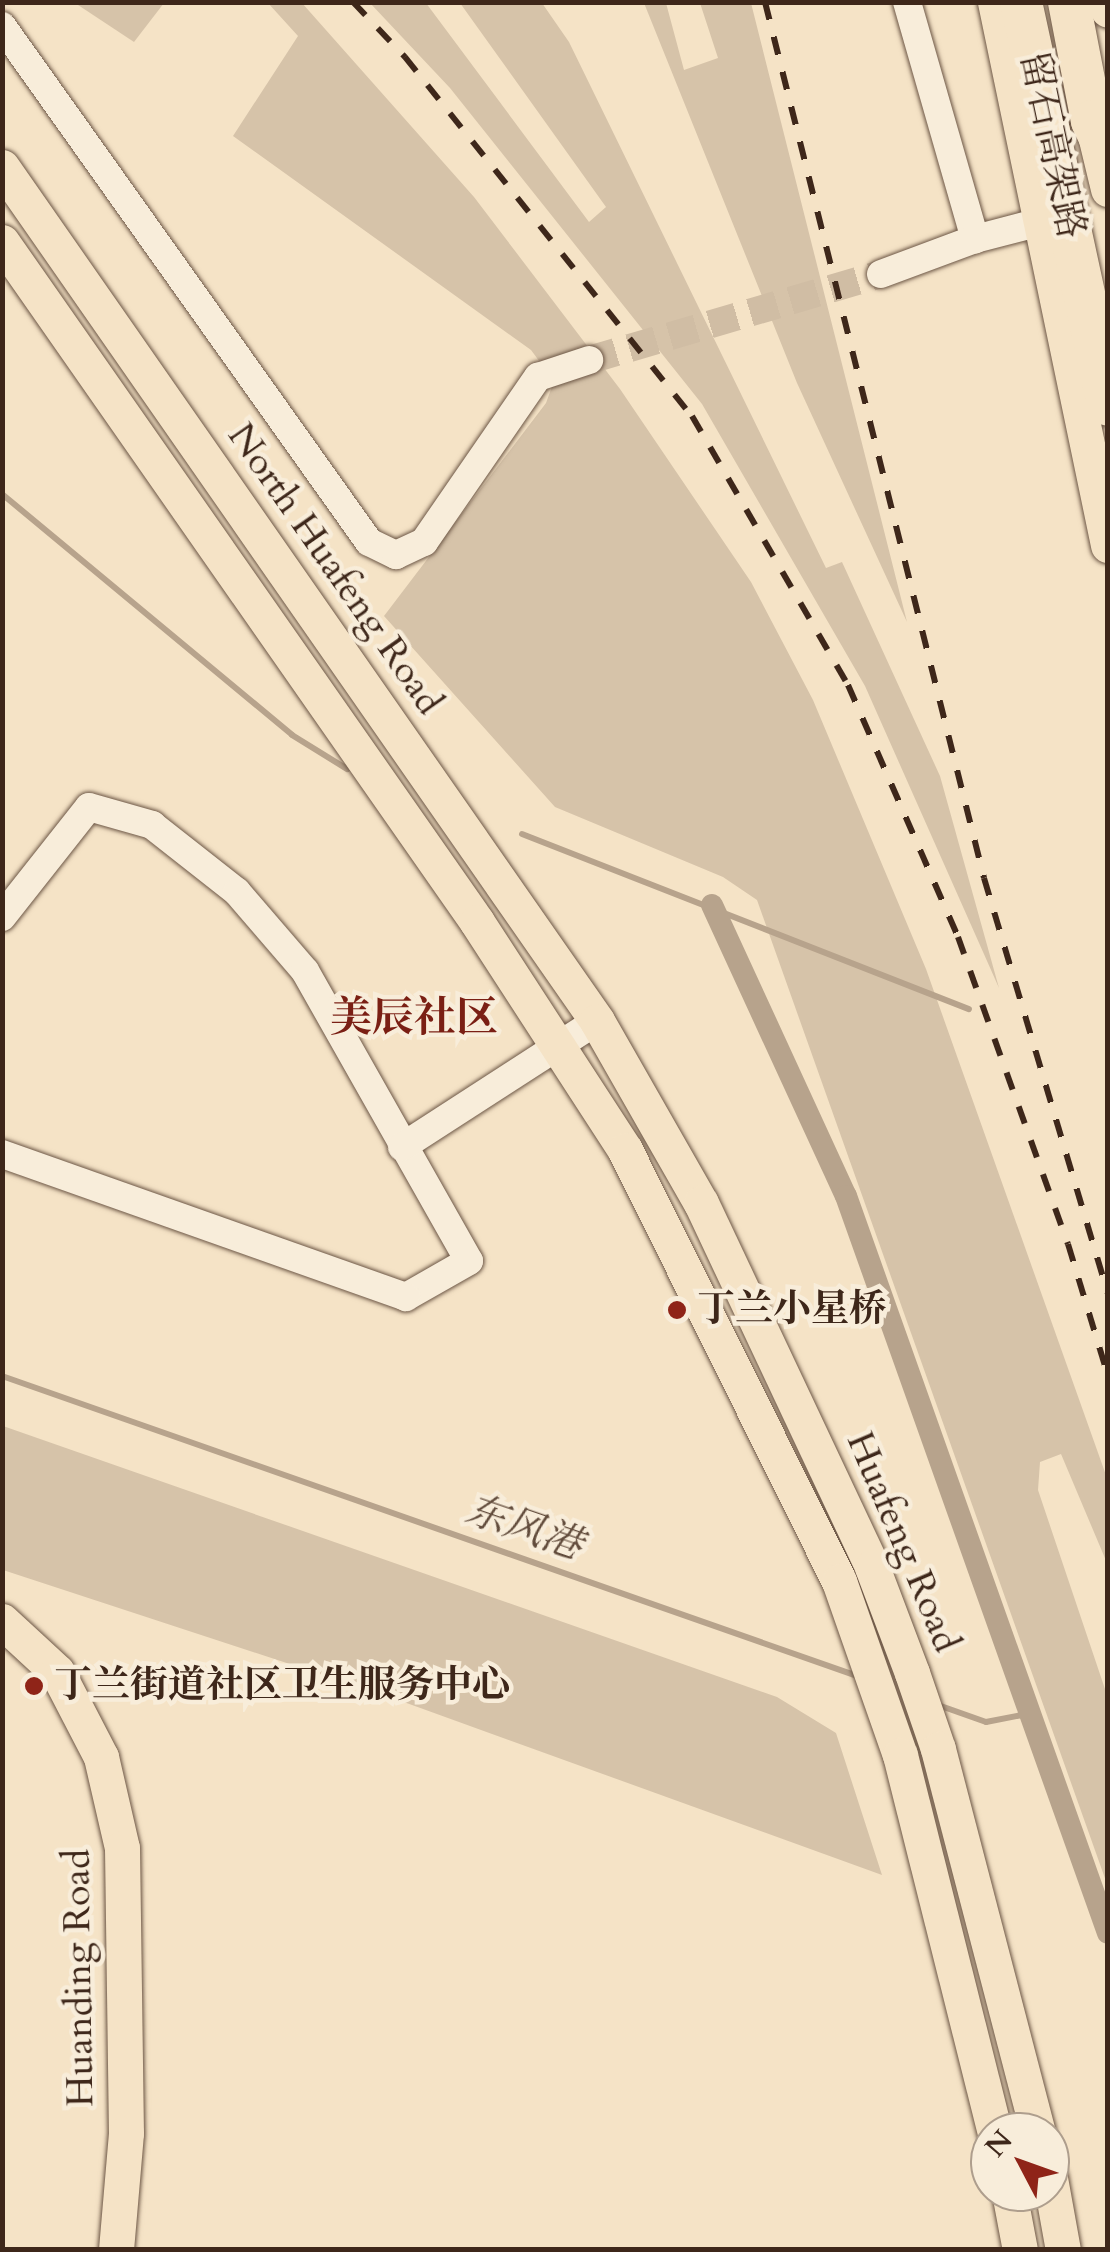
<!DOCTYPE html>
<html>
<head>
<meta charset="utf-8">
<style>
  body { margin:0 }
  #map { position:relative; width:1110px; height:2252px; overflow:hidden; background:#f5e3c6; font-family:Cardo,"Noto Serif SC",serif }
  div>[style] { position:absolute }
  .green>* { inset:0; background:#d6c3a9 }
  .stream>* { height:6px; margin:-3px; padding:0 3px; transform-origin:3px; border-radius:3px; background:#b7a38c }
  .canal>* { height:22px; margin:-11px; padding:0 11px; transform-origin:11px; border-radius:11px; background:#b7a38c }
  .minor-tunnel>* { height:28px; margin-top:-14px; transform-origin:0; background:repeating-linear-gradient(90deg,#d0bda4 0 28px,transparent 0 42px) }
  .roads { filter:drop-shadow(0 0 2px #6c5645) drop-shadow(0 0 2px #6c5645) }
  .minor>* { height:28px; margin:-14px; padding:0 14px; transform-origin:14px; border-radius:14px; background:#f8edda }
  .major>* { height:35px; margin:-17.5px; padding:0 17.5px; transform-origin:17.5px; border-radius:17.5px; background:#f5e3c6 }
  .highway>* { height:42px; margin:-21px; padding:0 21px; transform-origin:21px; border-radius:21px; background:#f5e3c6 }
  .rail>* { height:6px; margin-top:-3px; transform-origin:0; background:repeating-linear-gradient(90deg,#3e271a 0 18px,transparent 0 36px) }
  .dots>* { width:28px; height:28px; translate:-50% -50%; box-sizing:border-box; border:5px solid #f8edda; border-radius:50% }
  span { translate:-50% -50%; white-space:nowrap; text-align:center; line-height:1.15; -webkit-text-stroke:9px #f8edda; paint-order:stroke }
  .street-label { font-size:38px; color:#3e271a }
  .poi-label { font-size:38px; color:#3e271a; font-weight:700 }
  .left { translate:0 -50%; text-align:left }
  .water-label { font-size:40px; color:#624c3c; font-style:italic }
  .quarter-label { font-size:42px; color:#7a1f14; font-weight:700 }
  .frame { position:absolute; inset:0; border:5px solid #3e271a; pointer-events:none }
  .north { position:absolute; left:970px; top:2112px; width:100px; height:100px; box-sizing:border-box; background:#f8edda; border:2px solid #ae9e8d; border-radius:50%; rotate:311deg; font-size:28px; font-weight:700; line-height:40px; text-align:center; color:#3e271a }
  .north::after { content:''; display:block; margin:auto; width:35px; height:45px; background:#8f2418; clip-path:polygon(50% 0,100% 100%,50% 72%,0 100%) }
</style>
</head>
<body>
<div id="map">
  <div class="green">
    <i style="clip-path:polygon(75px 3px,164px 3px,134px 42px)"></i>
    <i style="clip-path:polygon(268px 3px,302px 3px,474px 197px,620px 389px,751px 582px,813px 700px,926px 969px,1107px 1478px,1107px 1563px,1061px 1454px,1040px 1462px,1038px 1490px,1107px 1695px,1107px 1884px,757px 900px,723px 877px,555px 807px,384px 616px,546px 403px,554px 381px,531px 350px,233px 136px,298px 36px)"></i>
    <i style="clip-path:polygon(370px 3px,426px 3px,589px 222px,606px 207px,460px 3px,542px 3px,569px 42px,826px 568px,842px 562px,940px 776px,999px 988px,865px 686px,702px 404px,450px 88px)"></i>
    <i style="clip-path:polygon(644px 3px,666px 3px,684px 70px,718px 58px,700px 3px,751px 3px,907px 622px,797px 383px)"></i>
    <i style="clip-path:polygon(3px 1426px,777px 1697px,836px 1733px,882px 1875px,390px 1697px,3px 1570px)"></i>
  </div>
  <div class="stream">
    <i style="left:2px;top:494px;width:377px;rotate:39.7deg"></i>
    <i style="left:292px;top:735px;width:65px;rotate:31.7deg"></i>
    <i style="left:522px;top:834px;width:480px;rotate:21.4deg"></i>
    <i style="left:2px;top:1376px;width:909px;rotate:19.33deg"></i>
    <i style="left:938px;top:1705px;width:51px;rotate:19.5deg"></i>
    <i style="left:986px;top:1722px;width:42px;rotate:-11deg"></i>
  </div>
  <div class="canal">
    <i style="left:712px;top:905px;width:320px;rotate:65.3deg"></i>
    <i style="left:846px;top:1196px;width:782px;rotate:70.43deg"></i>
  </div>
  <div class="minor-tunnel">
    <i style="left:589px;top:360px;width:304px;rotate:-16.4deg"></i>
  </div>
  <div class="roads">
    <div class="minor">
      <i style="left:907px;top:2px;width:247px;rotate:74deg"></i>
      <i style="left:975px;top:239px;width:52px;rotate:-14.6deg"></i>
      <i style="left:2px;top:26px;width:633px;rotate:54.58deg"></i>
      <i style="left:369px;top:542px;width:30px;rotate:26deg"></i>
      <i style="left:396px;top:555px;width:31px;rotate:-25deg"></i>
      <i style="left:424px;top:542px;width:201px;rotate:-55.4deg"></i>
      <i style="left:538px;top:377px;width:54px;rotate:-18.4deg"></i>
      <i style="left:881px;top:274px;width:100px;rotate:-20.4deg"></i>
      <i style="left:2px;top:917px;width:140px;rotate:-51.7deg"></i>
      <i style="left:89px;top:807px;width:66px;rotate:15.9deg"></i>
      <i style="left:152px;top:825px;width:108px;rotate:38.2deg"></i>
      <i style="left:237px;top:892px;width:104px;rotate:49.3deg"></i>
      <i style="left:305px;top:971px;width:333px;rotate:60.5deg"></i>
      <i style="left:469px;top:1261px;width:73px;rotate:150.3deg"></i>
      <i style="left:406px;top:1297px;width:429px;rotate:-160.5deg"></i>
      <i style="left:402px;top:1147px;width:232px;rotate:-32.9deg"></i>
    </div>
    <div class="major">
      <i style="left:995px;top:2px;width:555px;rotate:78.24deg"></i>
      <i style="left:1106px;top:2px;width:8px;rotate:76deg"></i>
      <i style="left:1094px;top:131px;width:60px;rotate:76.4deg"></i>
      <i style="left:2px;top:167px;width:1041px;rotate:55.13deg"></i>
      <i style="left:597px;top:1021px;width:210px;rotate:60.3deg"></i>
      <i style="left:701px;top:1203px;width:402px;rotate:64.8deg"></i>
      <i style="left:872px;top:1567px;width:113px;rotate:69.3deg"></i>
      <i style="left:912px;top:1673px;width:80px;rotate:71.1deg"></i>
      <i style="left:938px;top:1749px;width:396px;rotate:75.4deg"></i>
      <i style="left:2px;top:242px;width:829px;rotate:55.06deg"></i>
      <i style="left:477px;top:922px;width:272px;rotate:57deg"></i>
      <i style="left:625px;top:1150px;width:481px;rotate:63.6deg"></i>
      <i style="left:839px;top:1581px;width:184px;rotate:70.7deg"></i>
      <i style="left:900px;top:1755px;width:389px;rotate:75.9deg"></i>
      <i style="left:2px;top:1621px;width:75px;rotate:42.8deg"></i>
      <i style="left:57px;top:1672px;width:96px;rotate:62.6deg"></i>
      <i style="left:101px;top:1757px;width:93px;rotate:77deg"></i>
      <i style="left:122px;top:1848px;width:285px;rotate:89.2deg"></i>
      <i style="left:126px;top:2133px;width:117px;rotate:94.9deg"></i>
      <i style="left:1050px;top:2178px;width:73px;rotate:79.8deg"></i>
      <i style="left:1009px;top:2192px;width:59px;rotate:79.3deg"></i>
    </div>
    <div class="highway">
      <i style="left:1021px;top:2px;width:412px;rotate:77.8deg"></i>
      <i style="left:1069px;top:2px;width:121px;rotate:79.1deg"></i>
      <i style="left:1092px;top:121px;width:38px;rotate:65deg"></i>
    </div>
  </div>
  <div class="rail">
    <i style="left:353px;top:2px;width:76px;rotate:46.6deg"></i>
    <i style="left:405px;top:57px;width:460px;rotate:51.4deg"></i>
    <i style="left:692px;top:416px;width:311px;rotate:59.9deg"></i>
    <i style="left:848px;top:685px;width:275px;rotate:66.4deg"></i>
    <i style="left:958px;top:937px;width:326px;rotate:70.3deg"></i>
    <i style="left:1068px;top:1244px;width:138px;rotate:73.1deg"></i>
    <i style="left:765px;top:2px;width:903px;rotate:75.96deg"></i>
    <i style="left:984px;top:878px;width:433px;rotate:73.4deg"></i>
  </div>
  <div class="dots">
    <i style="left:677px;top:1310px;background:#8f2418"></i>
    <i style="left:34px;top:1686px;background:#8f2418"></i>
  </div>
  <div class="street-label">
    <span style="left:1052px;top:145px;rotate:78deg">留石高架路</span>
    <span style="left:335px;top:569px;rotate:55deg">North Huafeng Road</span>
    <span style="left:903px;top:1542px;rotate:67deg">Huafeng Road</span>
    <span style="left:79px;top:1978px;rotate:-91deg">Huanding Road</span>
  </div>
  <div class="poi-label">
    <span class="left" style="left:697px;top:1310px">丁兰小星桥</span>
    <span class="left" style="left:54px;top:1686px">丁兰街道社区卫生服务中心</span>
  </div>
  <div class="water-label">
    <span style="left:524px;top:1528px;rotate:19deg">东风港</span>
  </div>
  <div class="quarter-label">
    <span style="left:414px;top:1018px">美辰社区</span>
  </div>
  <div class="frame"></div>
  <div class="north">N</div>
</div>
</body>
</html>
